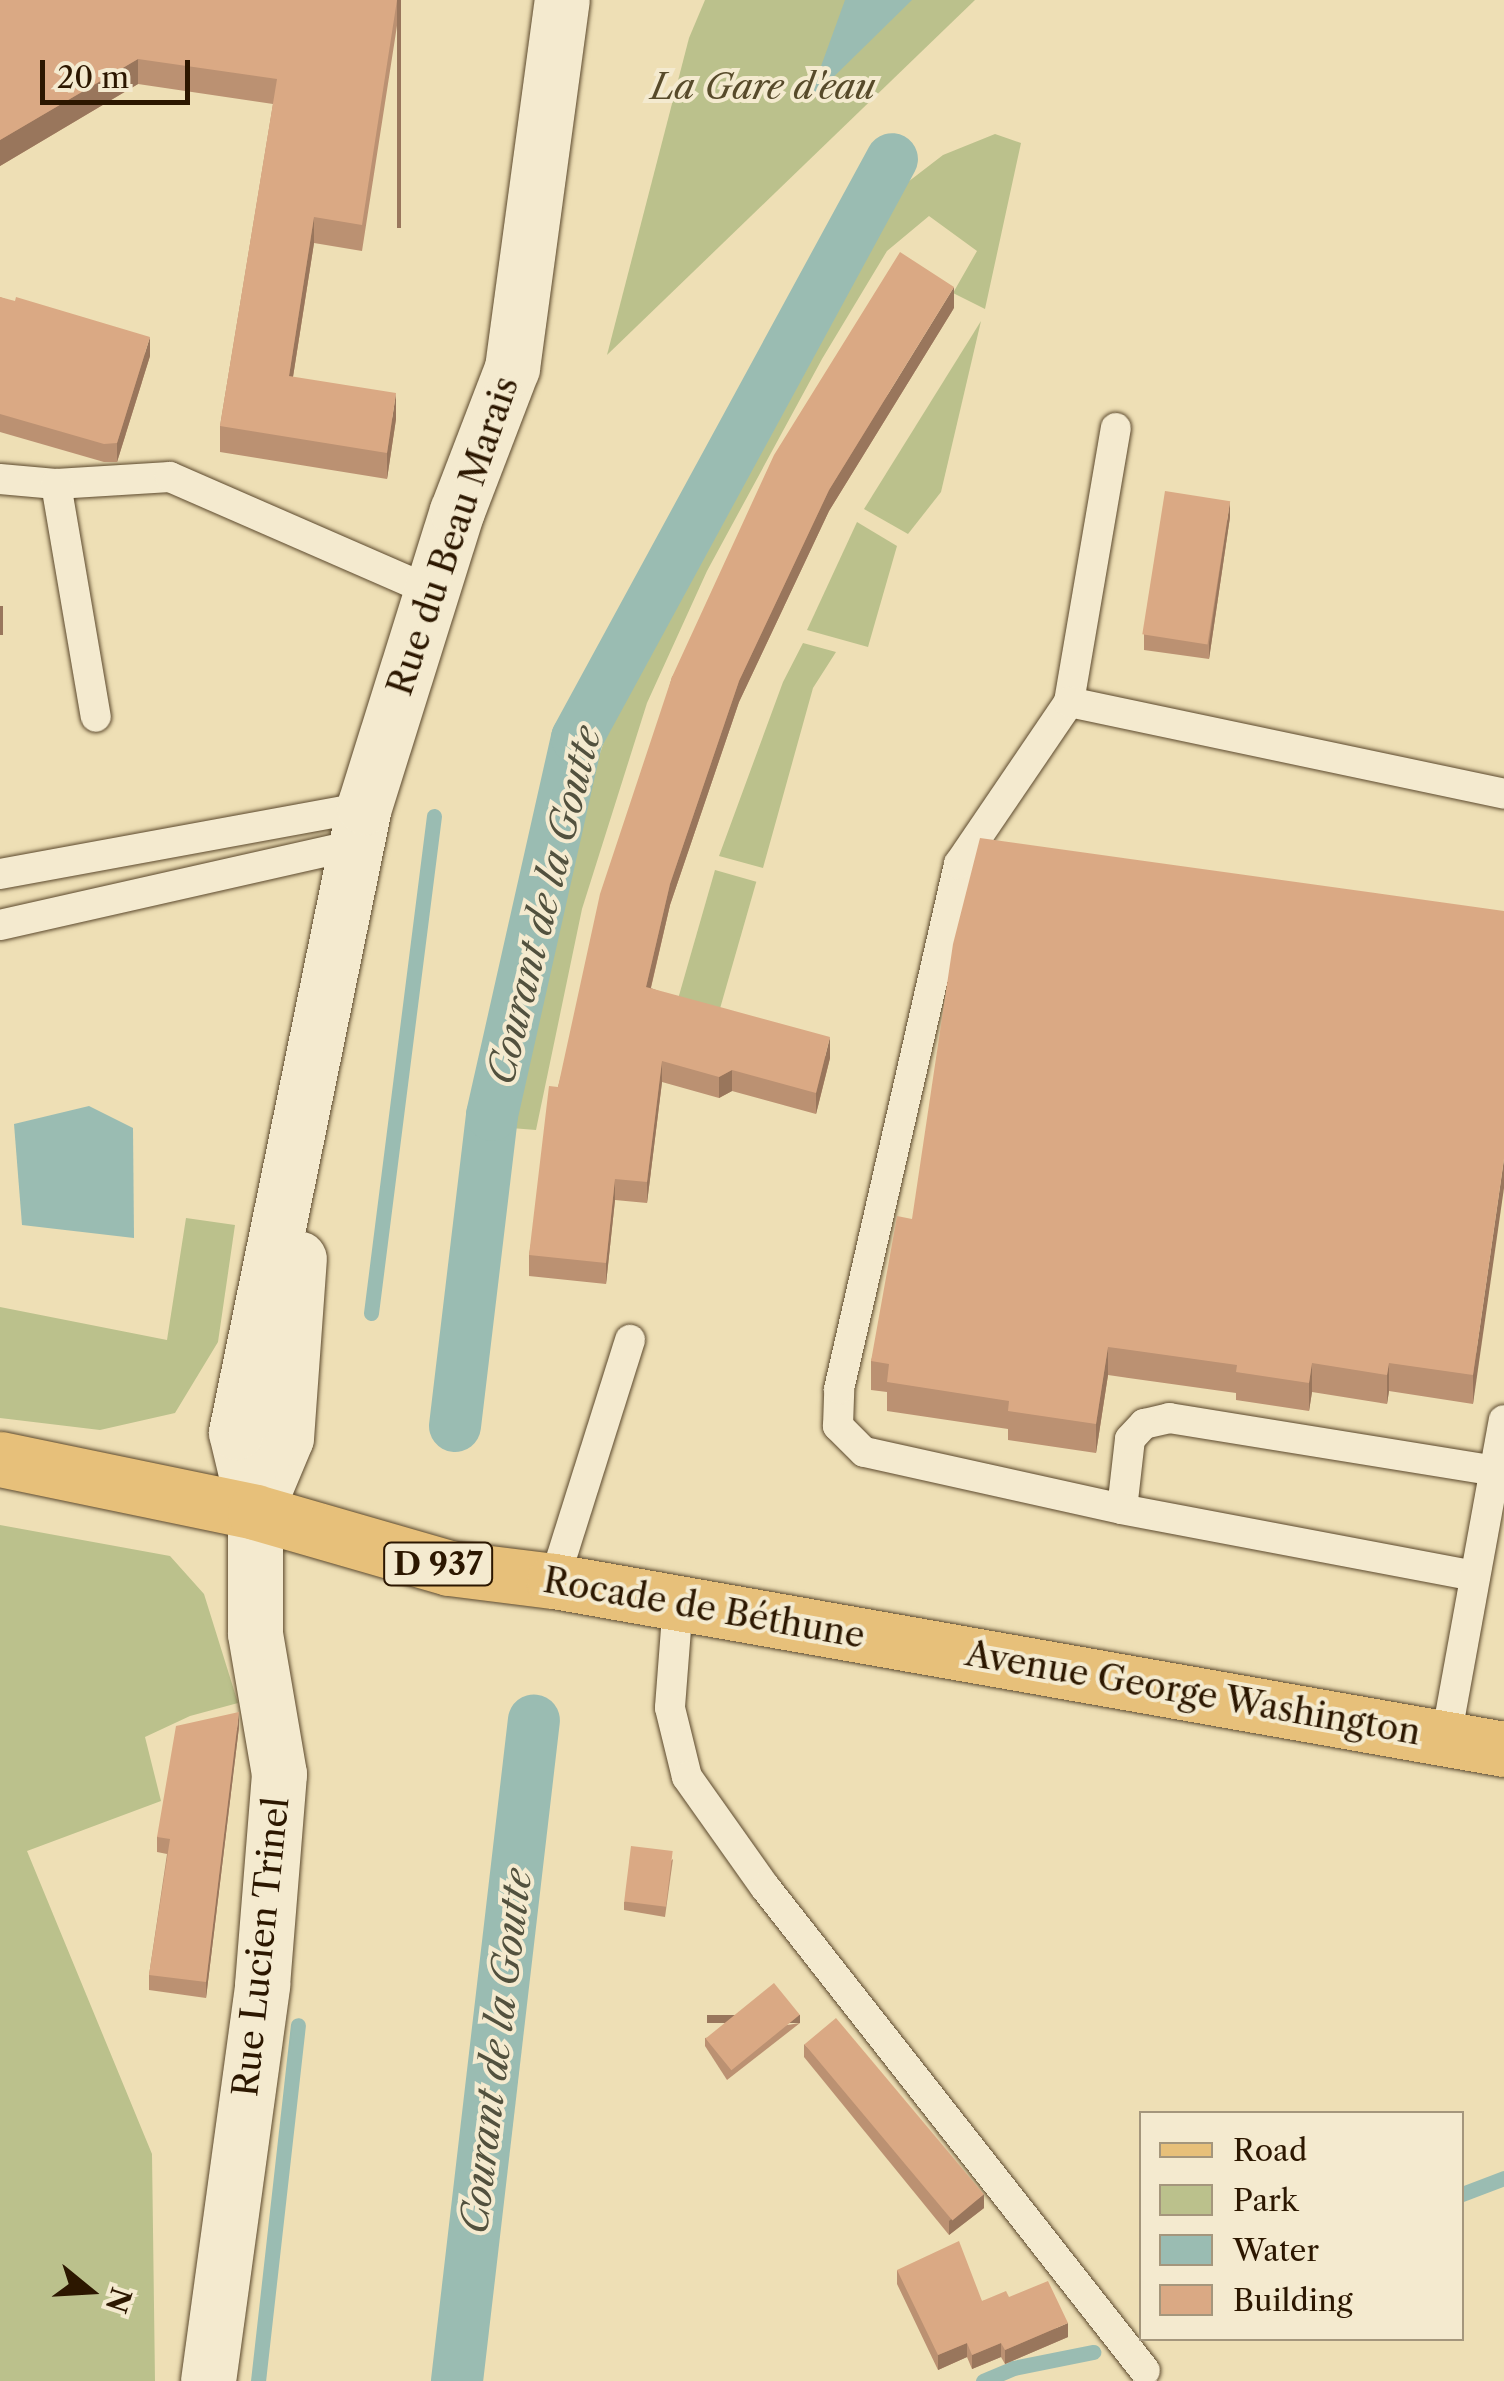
<!DOCTYPE html>
<html>
<head>
<meta charset="utf-8">
<style>
  body { margin:0 }
  #map { position:relative; width:1504px; height:2381px; overflow:hidden; background:#eedfb5; font-family:"Libre Caslon Text",serif }
  div>[style] { position:absolute }
  .green>* { inset:0; background:#bbc18c; transform-origin:0 0 }
  .water>* { inset:0; background:#9abcb2 }
  .stream>* { height:15px; margin:-7.5px; padding:0 7.5px; transform-origin:7.5px; border-radius:7.5px; background:#9abcb2 }
  .canal>* { height:52px; margin:-26px; padding:0 26px; transform-origin:26px; border-radius:26px; background:#9abcb2 }
  .roads { filter:drop-shadow(0 0 2px #5c492d) drop-shadow(0 0 2px #5c492d) }
  .service>* { height:30px; margin:-15px; padding:0 15px; transform-origin:15px; border-radius:15px; background:#f4eacf }
  .tertiary>* { height:55px; margin:-27.5px; padding:0 27.5px; transform-origin:27.5px; border-radius:27.5px; background:#f4eacf }
  .primary>* { height:55px; margin:-27.5px; padding:0 27.5px; transform-origin:27.5px; border-radius:27.5px; background:#e7c07a }
  .wall>* { inset:0; background:#bb9172 }
  .shaded-wall>* { inset:0; background:#99765c; transform-origin:0 0 }
  .building>* { inset:0; background:#daa984; transform-origin:0 0 }
  span { translate:-50% -50%; white-space:nowrap; text-align:center; line-height:1.15; -webkit-text-stroke:8px #f4eacf; paint-order:stroke }
  .shield-label span { padding:2px 8px; background:#f4eacf; border:2px solid; border-radius:8px; -webkit-text-stroke-width:0 }
  .shield-label { font-size:32px; color:#2c1700; font-weight:700 }
  .park-label { font-size:35px; color:#574a2a; font-style:italic }
  .street-label { font-size:35px; color:#2c1700 }
  .water-label { font-size:38px; color:#52513e; font-style:italic }
  .legend { position:absolute; left:1139px; top:2111px; width:325px; height:230px; box-sizing:border-box; background:#f4eacf; border:2px solid #a4967c; margin:0; padding:12px 18px; list-style:none; font-size:30px; color:#2c1700 }
  .legend li { display:flex; align-items:center; gap:20px; height:50px }
  .legend b { width:50px; border:2px solid #a4967c }
  .north { position:absolute; left:40px; top:2241px; width:100px; height:100px; -webkit-text-stroke:8px #f4eacf; paint-order:stroke; rotate:108deg; font-size:28px; font-weight:700; line-height:40px; text-align:center; color:#2c1700 }
  .north::after { content:''; display:block; margin:auto; width:35px; height:45px; background:#2c1700; clip-path:polygon(50% 0,100% 100%,50% 72%,0 100%) }
  .scale { position:absolute; left:40px; top:60px; width:150px; height:45px; box-sizing:border-box; border:5px solid #2c1700; border-top:0; padding-left:12px; font-size:30px; line-height:35px; white-space:nowrap; color:#2c1700; -webkit-text-stroke:8px #f4eacf; paint-order:stroke }
</style>
</head>
<body>
<div id="map">
  <div class="green">
    <i style="clip-path:polygon(705px 0,975px 0,607px 355px,689px 38px)"></i>
    <i style="clip-path:polygon(995px 134px,1021px 143px,985px 309px,953px 293px,977px 251px,929px 216px,887px 251px,822px 359px,707px 571px,647px 703px,582px 909px,536px 1130px,511px 1128px,576px 825px,625px 679px,744px 442px,858px 238px,891px 195px,943px 155px)"></i>
    <i style="clip-path:polygon(981px 321px,941px 492px,908px 534px,864px 509px)"></i>
    <i style="clip-path:polygon(857px 522px,897px 546px,868px 647px,807px 630px)"></i>
    <i style="clip-path:polygon(803px 643px,836px 652px,813px 688px,763px 868px,719px 856px,783px 682px)"></i>
    <i style="left:715px;top:870px;width:43px;height:208px;rotate:16deg"></i>
    <i style="clip-path:polygon(186px 1218px,235px 1225px,218px 1342px,175px 1413px,100px 1430px,0 1418px,0 1307px,167px 1340px)"></i>
    <i style="clip-path:polygon(0 1525px,170px 1556px,204px 1594px,238px 1703px,190px 1716px,145px 1737px,161px 1801px,27px 1851px,152px 2154px,155px 2381px,0 2381px)"></i>
  </div>
  <div class="water">
    <i style="clip-path:polygon(845px 0,912px 0,808px 102px)"></i>
    <i style="clip-path:polygon(89px 1106px,133px 1128px,134px 1238px,22px 1225px,14px 1124px)"></i>
  </div>
  <div class="stream">
    <i style="left:371px;top:1313px;width:501px;rotate:-82.78deg"></i>
    <i style="left:1462px;top:2194px;width:45px;rotate:-20.9deg"></i>
    <i style="left:258px;top:2381px;width:358px;rotate:-83.6deg"></i>
    <i style="left:983px;top:2381px;width:33px;rotate:-23deg"></i>
    <i style="left:1013px;top:2368px;width:82px;rotate:-11.3deg"></i>
  </div>
  <div class="canal">
    <i style="left:455px;top:1426px;width:313px;rotate:-83.2deg"></i>
    <i style="left:492px;top:1115px;width:386px;rotate:-77.3deg"></i>
    <i style="left:577px;top:738px;width:659px;rotate:-61.45deg"></i>
    <i style="left:457px;top:2381px;width:665px;rotate:-83.36deg"></i>
  </div>
  <div class="roads">
    <div class="service">
      <i style="left:0;top:479px;width:56px;rotate:5.1deg"></i>
      <i style="left:56px;top:484px;width:114px;rotate:-3.5deg"></i>
      <i style="left:170px;top:477px;width:285px;rotate:23.6deg"></i>
      <i style="left:56px;top:484px;width:236px;rotate:80.3deg"></i>
      <i style="left:1069px;top:702px;width:278px;rotate:-80.3deg"></i>
      <i style="left:0;top:874px;width:370px;rotate:-10.4deg"></i>
      <i style="left:0;top:925px;width:364px;rotate:-12.7deg"></i>
      <i style="left:1122px;top:1509px;width:70px;rotate:-83.5deg"></i>
      <i style="left:1130px;top:1439px;width:21px;rotate:-47deg"></i>
      <i style="left:1144px;top:1424px;width:26px;rotate:-13deg"></i>
      <i style="left:1169px;top:1418px;width:330px;rotate:9.2deg"></i>
      <i style="left:1475px;top:1576px;width:359px;rotate:-169.3deg"></i>
      <i style="left:1122px;top:1509px;width:264px;rotate:-167.5deg"></i>
      <i style="left:864px;top:1452px;width:37px;rotate:-135deg"></i>
      <i style="left:838px;top:1426px;width:37px;rotate:-88deg"></i>
      <i style="left:839px;top:1389px;width:539px;rotate:-77.12deg"></i>
      <i style="left:959px;top:864px;width:196px;rotate:-55.8deg"></i>
      <i style="left:1069px;top:702px;width:445px;rotate:11.9deg"></i>
      <i style="left:554px;top:1581px;width:253px;rotate:-72.5deg"></i>
      <i style="left:678px;top:1603px;width:105px;rotate:94.4deg"></i>
      <i style="left:670px;top:1708px;width:71px;rotate:76.2deg"></i>
      <i style="left:687px;top:1777px;width:135px;rotate:54.7deg"></i>
      <i style="left:765px;top:1887px;width:615px;rotate:51.86deg"></i>
      <i style="left:1446px;top:1738px;width:323px;rotate:-79.7deg"></i>
    </div>
    <div class="tertiary">
      <i style="left:255px;top:1512px;width:80px;rotate:-67.3deg"></i>
      <i style="left:286px;top:1438px;width:180px;rotate:-85.9deg"></i>
      <i style="left:208px;top:2381px;width:400px;rotate:-82.2deg"></i>
      <i style="left:262px;top:1985px;width:212px;rotate:-85.4deg"></i>
      <i style="left:279px;top:1774px;width:143px;rotate:-99.7deg"></i>
      <i style="left:255px;top:1633px;width:121px;rotate:-90deg"></i>
      <i style="left:255px;top:1512px;width:82px;rotate:-103.4deg"></i>
      <i style="left:236px;top:1432px;width:638px;rotate:-78.43deg"></i>
      <i style="left:364px;top:807px;width:310px;rotate:-72.6deg"></i>
      <i style="left:457px;top:511px;width:153px;rotate:-69deg"></i>
      <i style="left:512px;top:368px;width:371px;rotate:-82.3deg"></i>
    </div>
    <div class="primary">
      <i style="left:0;top:1459px;width:260px;rotate:11.7deg"></i>
      <i style="left:255px;top:1512px;width:202px;rotate:16.1deg"></i>
      <i style="left:449px;top:1568px;width:106px;rotate:7.1deg"></i>
      <i style="left:554px;top:1581px;width:965px;rotate:10.03deg"></i>
    </div>
  </div>
  <div class="wall">
    <i style="clip-path:polygon(0 0,401px 0,362px 251px,314px 243px,293px 377px,396px 419px,387px 479px,220px 452px,220px 426px,273px 104px,138px 84px,0 166px)"></i>
    <i style="clip-path:polygon(0 297px,150px 356px,117px 462px,104px 462px,0 432px)"></i>
    <i style="clip-path:polygon(954px 308px,829px 511px,739px 702px,670px 905px,651px 988px,830px 1058px,816px 1114px,732px 1091px,719px 1098px,662px 1082px,647px 1203px,615px 1200px,606px 1284px,529px 1276px,529px 1255px,558px 1087px,672px 677px)"></i>
    <i style="clip-path:polygon(1230px 517px,1209px 659px,1144px 650px,1144px 634px)"></i>
    <i style="clip-path:polygon(1504px 911px,1473px 1404px,1389px 1391px,1387px 1404px,1312px 1392px,1309px 1411px,1236px 1400px,1236px 1393px,1108px 1375px,1096px 1453px,1008px 1440px,1008px 1429px,887px 1411px,887px 1392px,871px 1390px,871px 1361px,912px 1219px)"></i>
    <i style="clip-path:polygon(239px 1727px,206px 1998px,149px 1990px,149px 1975px,167px 1854px,157px 1852px,157px 1837px)"></i>
    <i style="clip-path:polygon(673px 1859px,665px 1917px,624px 1910px,624px 1902px)"></i>
    <i style="clip-path:polygon(800px 2023px,727px 2080px,705px 2046px,705px 2038px)"></i>
    <i style="clip-path:polygon(804px 2044px,984px 2208px,949px 2235px,804px 2057px)"></i>
    <i style="clip-path:polygon(897px 2270px,982px 2301px,1009px 2297px,1068px 2337px,1005px 2364px,1001px 2357px,972px 2369px,967px 2357px,938px 2370px,897px 2284px)"></i>
  </div>
  <div class="shaded-wall">
    <i style="left:397px;top:0;width:4px;height:228px"></i>
    <i style="clip-path:polygon(138px 59px,138px 84px,0 166px,0 140px)"></i>
    <i style="clip-path:polygon(314px 217px,314px 243px,289px 402px,289px 376px)"></i>
    <i style="clip-path:polygon(954px 287px,954px 308px,829px 511px,739px 702px,670px 905px,646px 1008px,646px 987px,670px 884px,739px 681px,829px 490px)"></i>
    <i style="clip-path:polygon(150px 337px,150px 356px,117px 462px,117px 443px)"></i>
    <i style="clip-path:polygon(396px 393px,396px 419px,387px 479px,387px 453px)"></i>
    <i style="clip-path:polygon(1230px 501px,1230px 517px,1209px 659px,1209px 643px)"></i>
    <i style="left:3px;top:606px;width:29px;height:3px;rotate:90deg"></i>
    <i style="clip-path:polygon(830px 1037px,830px 1058px,816px 1114px,816px 1093px)"></i>
    <i style="clip-path:polygon(662px 1061px,662px 1082px,647px 1203px,647px 1182px)"></i>
    <i style="clip-path:polygon(732px 1070px,732px 1091px,719px 1098px,719px 1077px)"></i>
    <i style="clip-path:polygon(1504px 1159px,1504px 1188px,1473px 1404px,1473px 1375px)"></i>
    <i style="clip-path:polygon(615px 1179px,615px 1200px,606px 1284px,606px 1263px)"></i>
    <i style="clip-path:polygon(1108px 1347px,1108px 1375px,1096px 1453px,1096px 1424px)"></i>
    <i style="clip-path:polygon(1312px 1363px,1312px 1392px,1309px 1411px,1309px 1383px)"></i>
    <i style="clip-path:polygon(1389px 1363px,1389px 1391px,1387px 1404px,1387px 1375px)"></i>
    <i style="clip-path:polygon(239px 1712px,239px 1727px,206px 1998px,206px 1982px)"></i>
    <i style="left:800px;top:2015px;width:8px;height:93px;rotate:90deg"></i>
    <i style="clip-path:polygon(984px 2194px,984px 2208px,949px 2235px,949px 2221px)"></i>
    <i style="clip-path:polygon(1068px 2323px,1068px 2337px,1005px 2364px,1005px 2350px)"></i>
    <i style="clip-path:polygon(967px 2343px,967px 2357px,938px 2370px,938px 2355px)"></i>
    <i style="clip-path:polygon(1001px 2343px,1001px 2357px,972px 2369px,972px 2355px)"></i>
  </div>
  <div class="building">
    <i style="clip-path:polygon(0 0,397px 0,362px 225px,314px 217px,289px 376px,396px 393px,387px 453px,220px 426px,277px 79px,138px 59px,0 140px)"></i>
    <i style="clip-path:polygon(900px 252px,954px 287px,829px 490px,739px 681px,670px 884px,646px 987px,830px 1037px,816px 1093px,732px 1070px,719px 1077px,662px 1061px,647px 1182px,615px 1179px,606px 1263px,529px 1255px,549px 1086px,558px 1087px,600px 894px,672px 677px,774px 455px)"></i>
    <i style="clip-path:polygon(0 297px,15px 301px,16px 297px,150px 337px,117px 443px,104px 444px,0 414px)"></i>
    <i style="left:1165px;top:491px;width:66px;height:145px;rotate:9deg"></i>
    <i style="clip-path:polygon(980px 838px,1504px 911px,1504px 1159px,1473px 1375px,1389px 1363px,1387px 1375px,1312px 1363px,1309px 1383px,1236px 1372px,1237px 1365px,1108px 1347px,1096px 1424px,1008px 1411px,1009px 1401px,887px 1382px,889px 1364px,871px 1361px,897px 1216px,912px 1219px,953px 944px)"></i>
    <i style="clip-path:polygon(239px 1712px,206px 1982px,149px 1975px,170px 1839px,157px 1837px,176px 1726px)"></i>
    <i style="left:631px;top:1846px;width:42px;height:56px;rotate:7deg"></i>
    <i style="left:774px;top:1983px;width:41px;height:88px;rotate:51deg"></i>
    <i style="left:836px;top:2018px;width:230px;height:41px;rotate:50deg"></i>
    <i style="clip-path:polygon(959px 2241px,982px 2301px,1006px 2291px,1009px 2297px,1048px 2281px,1068px 2323px,1005px 2350px,1001px 2343px,972px 2355px,967px 2343px,938px 2355px,897px 2270px)"></i>
  </div>
  <div class="shield-label">
    <span style="left:438px;top:1564px">D 937</span>
  </div>
  <div class="park-label">
    <span style="left:763px;top:87px">La Gare d'eau</span>
  </div>
  <div class="street-label">
    <span style="left:453px;top:536px;rotate:-71deg">Rue du Beau Marais</span>
    <span style="left:704px;top:1608px;rotate:10deg">Rocade de Béthune</span>
    <span style="left:1193px;top:1693px;rotate:10deg">Avenue George Washington</span>
    <span style="left:261px;top:1947px;rotate:-84deg">Rue Lucien Trinel</span>
  </div>
  <div class="water-label">
    <span style="left:544px;top:905px;rotate:-76deg">Courant de la Goutte</span>
    <span style="left:496px;top:2051px;rotate:-83deg">Courant de la Goutte</span>
  </div>
  <ul class="legend">
  <li><b style="height:12px;background:#e7c07a"></b>Road</li>
  <li><b style="height:28px;background:#bbc18c"></b>Park</li>
  <li><b style="height:28px;background:#9abcb2"></b>Water</li>
  <li><b style="height:28px;background:#daa984"></b>Building</li>
  </ul>
  <div class="north">N</div>
  <div class="scale">20 m</div>
</div>
</body>
</html>
